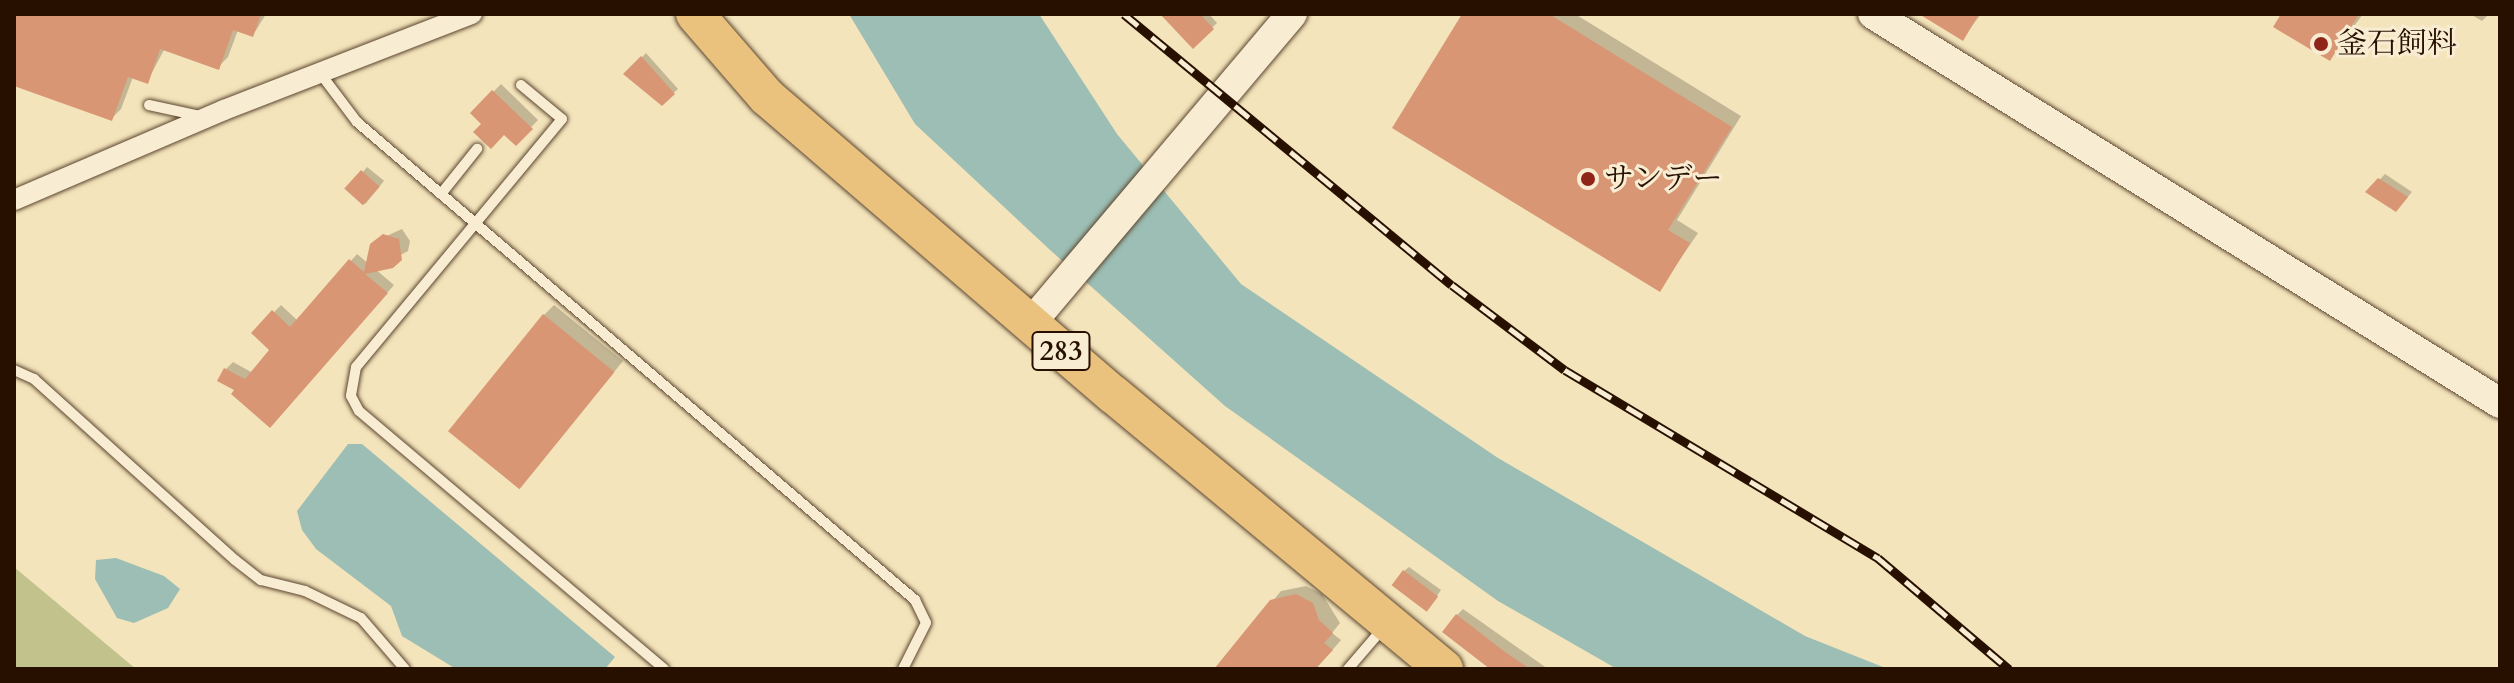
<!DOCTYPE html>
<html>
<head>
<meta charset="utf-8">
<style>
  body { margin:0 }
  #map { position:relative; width:2514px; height:683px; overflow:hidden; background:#f4e4bb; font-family:Cardo,"Noto Serif JP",serif }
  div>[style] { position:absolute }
  .green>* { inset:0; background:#c2c28c }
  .water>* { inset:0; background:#9cbeb4 }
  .shadow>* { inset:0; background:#0003; transform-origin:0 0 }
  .building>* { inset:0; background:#d99674; transform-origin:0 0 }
  .roads { filter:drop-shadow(0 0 2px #5b452f) drop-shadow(0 0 2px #5b452f) }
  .lane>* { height:10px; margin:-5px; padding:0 5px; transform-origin:5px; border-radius:5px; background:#f8edd3 }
  .street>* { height:20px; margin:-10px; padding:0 10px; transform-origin:10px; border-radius:10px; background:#f8edd3 }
  .secondary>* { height:30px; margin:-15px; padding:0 15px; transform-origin:15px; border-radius:15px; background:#f8edd3 }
  .highway>* { height:38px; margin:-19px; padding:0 19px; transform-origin:19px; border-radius:19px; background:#eac27e }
  .rail>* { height:9px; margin-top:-4.5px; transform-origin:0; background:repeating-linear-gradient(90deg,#f8edd3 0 18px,#281000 0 36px); box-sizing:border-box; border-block:2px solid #281000 }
  .dots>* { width:22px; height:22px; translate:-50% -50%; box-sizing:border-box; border:4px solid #f8edd3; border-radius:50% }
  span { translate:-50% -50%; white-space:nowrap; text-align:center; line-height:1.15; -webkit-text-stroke:6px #f8edd3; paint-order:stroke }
  .shield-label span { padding:2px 6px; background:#f8edd3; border:2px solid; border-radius:6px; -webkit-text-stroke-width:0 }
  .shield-label { font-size:28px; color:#281000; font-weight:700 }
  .poi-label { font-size:30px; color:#281000 }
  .left { translate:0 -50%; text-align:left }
  .frame { position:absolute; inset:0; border:16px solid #281000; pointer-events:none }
</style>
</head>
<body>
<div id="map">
  <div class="green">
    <i style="clip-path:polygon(14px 567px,136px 669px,14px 669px)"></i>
  </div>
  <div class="water">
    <i style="clip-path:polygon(849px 14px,1039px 14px,1117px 134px,1241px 284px,1498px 458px,1805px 636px,1888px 669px,1617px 669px,1498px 601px,1225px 406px,1049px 249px,915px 124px)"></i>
    <i style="clip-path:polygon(348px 444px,362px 444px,615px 657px,605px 669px,456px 669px,402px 636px,391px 606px,316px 549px,302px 530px,297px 511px)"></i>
    <i style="clip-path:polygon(116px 558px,164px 576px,180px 589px,168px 608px,134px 623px,117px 618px,95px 579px,96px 560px)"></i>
  </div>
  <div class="shadow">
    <i style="clip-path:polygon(14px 14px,266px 14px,253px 35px,238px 30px,228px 57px,218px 67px,165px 48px,147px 82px,133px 77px,121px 109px,111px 119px,14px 84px)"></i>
    <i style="clip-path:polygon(1163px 14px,1209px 14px,1217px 23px,1193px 46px)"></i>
    <i style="clip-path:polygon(1464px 14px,1575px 14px,1741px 116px,1677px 220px,1698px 233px,1660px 289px)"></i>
    <i style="clip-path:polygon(1923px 14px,1981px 14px,1963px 38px)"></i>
    <i style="clip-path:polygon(2284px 14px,2363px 14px,2330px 59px)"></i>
    <i style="clip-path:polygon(2470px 14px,2489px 14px,2482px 21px)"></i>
    <i style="clip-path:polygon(646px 53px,678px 89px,662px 103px,626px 74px)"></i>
    <i style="clip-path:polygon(501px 84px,538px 120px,516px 143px,473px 113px)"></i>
    <i style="left:367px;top:167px;width:22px;height:30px;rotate:39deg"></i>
    <i style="clip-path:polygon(2385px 174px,2412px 192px,2401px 205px,2368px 192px)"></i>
    <i style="clip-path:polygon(402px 229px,410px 241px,408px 251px,375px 269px,394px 285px,277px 419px,238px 390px,226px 369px,233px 362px,253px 373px,272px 350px,254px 333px,281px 305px,298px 321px,357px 254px,369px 264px,375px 241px)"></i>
    <i style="clip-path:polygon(554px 305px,623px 361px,529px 477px,544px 315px)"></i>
    <i style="clip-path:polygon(1409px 567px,1441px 590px,1432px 603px,1404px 571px)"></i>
    <i style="clip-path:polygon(1306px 586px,1322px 594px,1340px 623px,1332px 633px,1341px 640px,1316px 669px,1216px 669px,1281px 591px)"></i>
    <i style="clip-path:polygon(1463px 609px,1548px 669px,1494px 669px,1457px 615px)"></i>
  </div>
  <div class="building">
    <i style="clip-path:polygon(14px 14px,261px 14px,253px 37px,233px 30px,219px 70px,160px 49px,148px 84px,128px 77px,112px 121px,14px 86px)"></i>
    <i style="clip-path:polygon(1160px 14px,1200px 14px,1214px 29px,1193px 49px)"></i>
    <i style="clip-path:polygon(1462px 14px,1549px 14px,1732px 127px,1668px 230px,1690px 243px,1660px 292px,1392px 128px)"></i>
    <i style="clip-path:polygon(1919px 14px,1979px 14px,1963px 41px)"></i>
    <i style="clip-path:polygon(2281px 14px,2359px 14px,2330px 61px,2273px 27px)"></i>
    <i style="clip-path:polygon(641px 56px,675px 94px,662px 106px,623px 74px)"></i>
    <i style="clip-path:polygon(492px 90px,533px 129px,516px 146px,504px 135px,491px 149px,473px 132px,481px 124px,470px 113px)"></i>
    <i style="left:361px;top:170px;width:25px;height:25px;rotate:42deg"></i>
    <i style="clip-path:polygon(2378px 178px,2408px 197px,2396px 212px,2365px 192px)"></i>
    <i style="clip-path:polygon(383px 234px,399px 239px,402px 260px,393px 268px,365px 274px,388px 293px,270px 428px,231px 394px,234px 390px,217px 381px,224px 368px,245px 379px,269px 350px,251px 333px,272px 310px,290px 327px,349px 259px,364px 272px,370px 244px)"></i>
    <i style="left:543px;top:314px;width:92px;height:151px;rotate:39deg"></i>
    <i style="left:1403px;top:570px;width:44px;height:19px;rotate:37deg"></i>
    <i style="clip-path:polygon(1296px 594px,1313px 603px,1319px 620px,1333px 633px,1324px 643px,1333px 650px,1315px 669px,1214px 669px,1270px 600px)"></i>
    <i style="clip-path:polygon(1456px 614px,1505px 652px,1530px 669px,1490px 669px,1442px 632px)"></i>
  </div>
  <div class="roads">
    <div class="lane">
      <i style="left:320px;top:73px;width:61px;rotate:52.9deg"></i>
      <i style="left:357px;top:122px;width:735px;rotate:40.58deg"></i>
      <i style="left:915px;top:600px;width:25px;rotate:64deg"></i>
      <i style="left:926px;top:623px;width:51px;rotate:116.6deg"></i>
      <i style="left:521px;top:85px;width:53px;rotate:39.7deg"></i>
      <i style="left:562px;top:119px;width:322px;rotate:129.7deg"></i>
      <i style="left:356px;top:367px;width:29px;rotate:100deg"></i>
      <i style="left:351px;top:396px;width:17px;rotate:62deg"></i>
      <i style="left:359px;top:411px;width:399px;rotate:40.2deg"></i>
      <i style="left:149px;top:105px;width:52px;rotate:12.2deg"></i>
      <i style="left:441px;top:194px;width:58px;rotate:-51.3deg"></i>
      <i style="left:14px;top:370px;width:22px;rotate:24deg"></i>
      <i style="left:34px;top:379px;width:270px;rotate:42deg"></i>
      <i style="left:235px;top:560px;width:33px;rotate:38deg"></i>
      <i style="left:261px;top:580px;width:45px;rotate:14deg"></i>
      <i style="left:305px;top:591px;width:62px;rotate:25.7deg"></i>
      <i style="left:361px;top:618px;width:67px;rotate:49.2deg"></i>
      <i style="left:1348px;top:669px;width:55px;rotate:-49.4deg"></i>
    </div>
    <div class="street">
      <i style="left:14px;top:200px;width:228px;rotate:-23.2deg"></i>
      <i style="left:224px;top:110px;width:266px;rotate:-21.2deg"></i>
    </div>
    <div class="secondary">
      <i style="left:1873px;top:14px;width:738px;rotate:31.82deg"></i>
      <i style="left:1030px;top:324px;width:406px;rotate:-49.8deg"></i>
    </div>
    <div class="highway">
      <i style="left:695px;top:14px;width:110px;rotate:49.1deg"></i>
      <i style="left:767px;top:97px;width:457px;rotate:40.7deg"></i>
      <i style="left:1114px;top:395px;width:429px;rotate:39.7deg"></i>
    </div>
  </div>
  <div class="rail">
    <i style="left:1124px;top:14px;width:425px;rotate:39.6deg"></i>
    <i style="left:1452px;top:285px;width:141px;rotate:37deg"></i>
    <i style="left:1565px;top:370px;width:365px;rotate:31deg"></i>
    <i style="left:1878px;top:558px;width:172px;rotate:40.3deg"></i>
  </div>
  <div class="dots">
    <i style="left:2321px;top:44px;background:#8f2418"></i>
    <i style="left:1588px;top:179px;background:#8f2418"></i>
  </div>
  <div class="shield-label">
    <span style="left:1061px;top:351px">283</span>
  </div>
  <div class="poi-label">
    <span class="left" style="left:2337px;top:44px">釜石飼料</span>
    <span class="left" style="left:1604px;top:179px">サンデー</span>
  </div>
  <div class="frame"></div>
</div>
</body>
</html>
